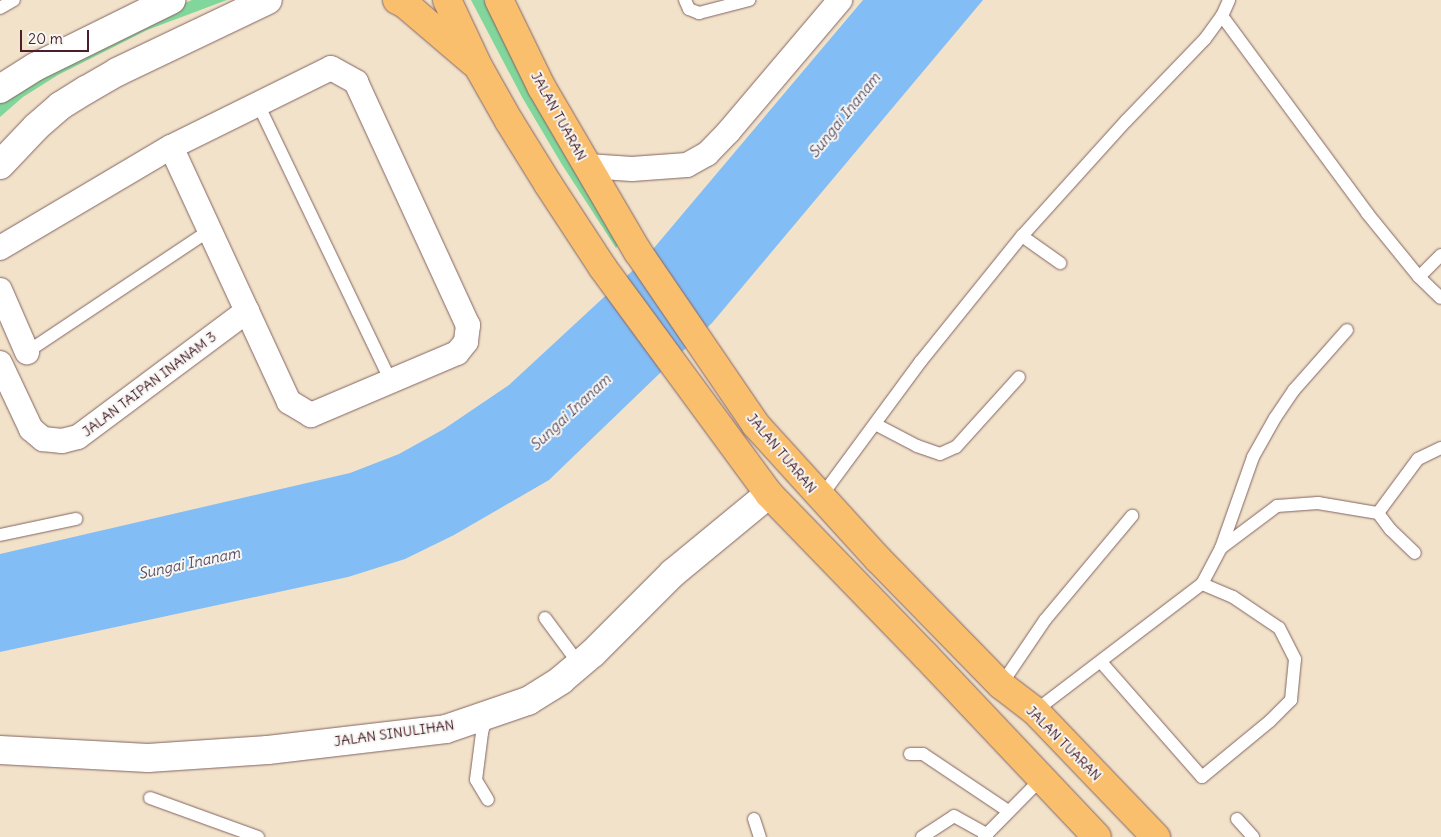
<!DOCTYPE html>
<html>
<head>
<meta charset="utf-8">
<style>
  body { margin:0 }
  #map { position:relative; width:1441px; height:837px; overflow:hidden; background:#f1e2c9; font-family:Delius,sans-serif }
  div>[style] { position:absolute }
  .green>* { inset:0; background:#81d79b }
  .water>* { inset:0; background:#83bdf5 }
  .roads { filter:drop-shadow(0 0 1px #846362) drop-shadow(0 0 1px #846362) }
  .service>* { height:12px; margin:-6px; padding:0 6px; transform-origin:6px; border-radius:6px; background:#fff }
  .minor>* { height:24px; margin:-12px; padding:0 12px; transform-origin:12px; border-radius:12px; background:#fff }
  .tertiary>* { height:28px; margin:-14px; padding:0 14px; transform-origin:14px; border-radius:14px; background:#fff }
  .primary>* { height:28px; margin:-14px; padding:0 14px; transform-origin:14px; border-radius:14px; background:#f9bf6d }
  span { translate:-50% -50%; white-space:nowrap; text-align:center; line-height:1.15; -webkit-text-stroke:4px #f6f6f2; paint-order:stroke }
  .street-label { font-size:14px; color:#4a1f2b }
  .water-label { font-size:15px; color:#5b4e68; font-style:italic }
  .scale { position:absolute; left:20px; top:30px; width:69px; height:22px; box-sizing:border-box; border:2px solid #4a1f2b; border-top:0; padding-left:6px; font-size:15px; line-height:18px; white-space:nowrap; color:#4a1f2b; -webkit-text-stroke:4px #f6f6f2; paint-order:stroke }
</style>
</head>
<body>
<div id="map">
  <div class="green">
    <i style="clip-path:polygon(192px 0,227px 0,147px 30px,58px 75px,23px 97px,0 117px,0 86px,138px 22px)"></i>
    <i style="clip-path:polygon(471px 0,484px 0,530px 93px,567px 159px,620px 243px,616px 248px,561px 163px,522px 97px)"></i>
  </div>
  <div class="water">
    <i style="clip-path:polygon(863px 0,983px 0,712px 323px,549px 480px,454px 535px,405px 559px,348px 577px,0 652px,0 554px,350px 473px,399px 454px,444px 429px,509px 385px,643px 261px)"></i>
  </div>
  <div class="roads">
    <div class="service">
      <i style="left:685px;top:0;width:10px;rotate:66deg"></i>
      <i style="left:689px;top:9px;width:11px;rotate:22deg"></i>
      <i style="left:699px;top:13px;width:52px;rotate:-14.6deg"></i>
      <i style="left:0;top:8px;width:16px;rotate:-30deg"></i>
      <i style="left:1222px;top:16px;width:245px;rotate:53.6deg"></i>
      <i style="left:1367px;top:213px;width:82px;rotate:50.9deg"></i>
      <i style="left:1419px;top:277px;width:30px;rotate:44deg"></i>
      <i style="left:258px;top:104px;width:307px;rotate:64.4deg"></i>
      <i style="left:1022px;top:236px;width:47px;rotate:35.4deg"></i>
      <i style="left:1419px;top:277px;width:31px;rotate:-45deg"></i>
      <i style="left:27px;top:352px;width:220px;rotate:-33.7deg"></i>
      <i style="left:875px;top:424px;width:47px;rotate:27.6deg"></i>
      <i style="left:917px;top:446px;width:24px;rotate:19deg"></i>
      <i style="left:940px;top:454px;width:17px;rotate:-24deg"></i>
      <i style="left:956px;top:447px;width:94px;rotate:-48deg"></i>
      <i style="left:820px;top:498px;width:170px;rotate:-53.6deg"></i>
      <i style="left:921px;top:361px;width:161px;rotate:-51.1deg"></i>
      <i style="left:1022px;top:236px;width:155px;rotate:-47.9deg"></i>
      <i style="left:1126px;top:121px;width:114px;rotate:-46.1deg"></i>
      <i style="left:1205px;top:39px;width:29px;rotate:-54deg"></i>
      <i style="left:1222px;top:16px;width:17px;rotate:-66deg"></i>
      <i style="left:1378px;top:513px;width:21px;rotate:53deg"></i>
      <i style="left:1391px;top:530px;width:33px;rotate:44deg"></i>
      <i style="left:0;top:535px;width:78px;rotate:-11.9deg"></i>
      <i style="left:1221px;top:548px;width:70px;rotate:-36.9deg"></i>
      <i style="left:1277px;top:506px;width:41px;rotate:-4.2deg"></i>
      <i style="left:1318px;top:503px;width:61px;rotate:9.5deg"></i>
      <i style="left:1378px;top:513px;width:67px;rotate:-53.5deg"></i>
      <i style="left:1418px;top:459px;width:25px;rotate:-26deg"></i>
      <i style="left:545px;top:618px;width:57px;rotate:53.5deg"></i>
      <i style="left:1101px;top:662px;width:153px;rotate:48.7deg"></i>
      <i style="left:1202px;top:777px;width:88px;rotate:-39.5deg"></i>
      <i style="left:1270px;top:721px;width:30px;rotate:-45deg"></i>
      <i style="left:1291px;top:700px;width:41px;rotate:-84.4deg"></i>
      <i style="left:1295px;top:659px;width:35px;rotate:-117deg"></i>
      <i style="left:1279px;top:628px;width:55px;rotate:-146deg"></i>
      <i style="left:1233px;top:597px;width:34px;rotate:-157deg"></i>
      <i style="left:1001px;top:685px;width:78px;rotate:-55.9deg"></i>
      <i style="left:1045px;top:620px;width:136px;rotate:-50.1deg"></i>
      <i style="left:1035px;top:711px;width:210px;rotate:-37.3deg"></i>
      <i style="left:1202px;top:584px;width:41px;rotate:-62.2deg"></i>
      <i style="left:1221px;top:548px;width:96px;rotate:-70.6deg"></i>
      <i style="left:1253px;top:457px;width:45px;rotate:-60.6deg"></i>
      <i style="left:1275px;top:418px;width:34px;rotate:-56deg"></i>
      <i style="left:1294px;top:390px;width:80px;rotate:-48.5deg"></i>
      <i style="left:487px;top:715px;width:19px;rotate:106deg"></i>
      <i style="left:482px;top:733px;width:47px;rotate:97.3deg"></i>
      <i style="left:476px;top:780px;width:23px;rotate:59deg"></i>
      <i style="left:910px;top:754px;width:13px"></i>
      <i style="left:923px;top:754px;width:102px;rotate:33.8deg"></i>
      <i style="left:150px;top:798px;width:115px;rotate:19.9deg"></i>
      <i style="left:754px;top:819px;width:19px;rotate:72deg"></i>
      <i style="left:1237px;top:819px;width:24px;rotate:48deg"></i>
      <i style="left:922px;top:837px;width:38px;rotate:-33deg"></i>
      <i style="left:954px;top:816px;width:38px;rotate:29deg"></i>
      <i style="left:984px;top:837px;width:80px;rotate:-45.5deg"></i>
    </div>
    <div class="minor">
      <i style="left:587px;top:166px;width:45px;rotate:3.8deg"></i>
      <i style="left:632px;top:169px;width:55px;rotate:-4.2deg"></i>
      <i style="left:687px;top:165px;width:23px;rotate:-29deg"></i>
      <i style="left:707px;top:154px;width:32px;rotate:-46deg"></i>
      <i style="left:729px;top:131px;width:172px;rotate:-49.7deg"></i>
      <i style="left:0;top:248px;width:199px;rotate:-30.6deg"></i>
      <i style="left:171px;top:147px;width:178px;rotate:-26.3deg"></i>
      <i style="left:331px;top:68px;width:29px;rotate:29deg"></i>
      <i style="left:356px;top:82px;width:268px;rotate:65.3deg"></i>
      <i style="left:468px;top:325px;width:17px;rotate:97deg"></i>
      <i style="left:466px;top:342px;width:14px;rotate:129deg"></i>
      <i style="left:457px;top:353px;width:159px;rotate:157deg"></i>
      <i style="left:311px;top:415px;width:26px;rotate:-149deg"></i>
      <i style="left:289px;top:402px;width:281px;rotate:-114.8deg"></i>
      <i style="left:0;top:290px;width:68px;rotate:66.5deg"></i>
      <i style="left:0;top:363px;width:73px;rotate:64.8deg"></i>
      <i style="left:31px;top:429px;width:16px;rotate:40deg"></i>
      <i style="left:43px;top:439px;width:19px;rotate:6deg"></i>
      <i style="left:62px;top:441px;width:16px;rotate:-14deg"></i>
      <i style="left:78px;top:437px;width:211px;rotate:-36.7deg"></i>
    </div>
    <div class="tertiary">
      <i style="left:0;top:89px;width:41px;rotate:-32.2deg"></i>
      <i style="left:35px;top:67px;width:152px;rotate:-26.2deg"></i>
      <i style="left:0;top:165px;width:52px;rotate:-46.5deg"></i>
      <i style="left:36px;top:127px;width:32px;rotate:-41deg"></i>
      <i style="left:60px;top:106px;width:31px;rotate:-32deg"></i>
      <i style="left:86px;top:90px;width:36px;rotate:-30deg"></i>
      <i style="left:117px;top:72px;width:167px;rotate:-25.5deg"></i>
      <i style="left:0;top:750px;width:148px;rotate:3.1deg"></i>
      <i style="left:148px;top:758px;width:120px;rotate:-3.8deg"></i>
      <i style="left:268px;top:750px;width:179px;rotate:-6.7deg"></i>
      <i style="left:446px;top:729px;width:87px;rotate:-18.9deg"></i>
      <i style="left:528px;top:701px;width:39px;rotate:-32deg"></i>
      <i style="left:561px;top:680px;width:42px;rotate:-40.2deg"></i>
      <i style="left:593px;top:653px;width:113px;rotate:-45deg"></i>
      <i style="left:673px;top:573px;width:124px;rotate:-39.5deg"></i>
    </div>
    <div class="primary">
      <i style="left:397px;top:0;width:9px;rotate:27deg"></i>
      <i style="left:405px;top:4px;width:89px;rotate:40.5deg"></i>
      <i style="left:447px;top:0;width:75px;rotate:64.8deg"></i>
      <i style="left:479px;top:68px;width:61px;rotate:60.5deg"></i>
      <i style="left:509px;top:121px;width:74px;rotate:58.2deg"></i>
      <i style="left:548px;top:184px;width:100px;rotate:56.8deg"></i>
      <i style="left:603px;top:268px;width:280px;rotate:53.7deg"></i>
      <i style="left:769px;top:494px;width:224px;rotate:45.9deg"></i>
      <i style="left:925px;top:655px;width:250px;rotate:46.6deg"></i>
      <i style="left:499px;top:0;width:98px;rotate:64deg"></i>
      <i style="left:542px;top:88px;width:190px;rotate:59.7deg"></i>
      <i style="left:638px;top:252px;width:209px;rotate:55.7deg"></i>
      <i style="left:756px;top:425px;width:181px;rotate:47.7deg"></i>
      <i style="left:878px;top:559px;width:176px;rotate:45.7deg"></i>
      <i style="left:1001px;top:685px;width:43px;rotate:37.4deg"></i>
      <i style="left:1035px;top:711px;width:175px;rotate:46.2deg"></i>
    </div>
  </div>
  <div class="street-label">
    <span style="left:559px;top:116px;rotate:61deg">JALAN TUARAN</span>
    <span style="left:149px;top:384px;rotate:-37deg">JALAN TAIPAN INANAM 3</span>
    <span style="left:782px;top:453px;rotate:50deg">JALAN TUARAN</span>
    <span style="left:394px;top:733px;rotate:-8deg">JALAN SINULIHAN</span>
    <span style="left:1064px;top:743px;rotate:45deg">JALAN TUARAN</span>
  </div>
  <div class="water-label">
    <span style="left:844px;top:115px;rotate:-51deg">Sungai Inanam</span>
    <span style="left:570px;top:412px;rotate:-43deg">Sungai Inanam</span>
    <span style="left:189px;top:563px;rotate:-12deg">Sungai Inanam</span>
  </div>
  <div class="scale">20 m</div>
</div>
</body>
</html>
